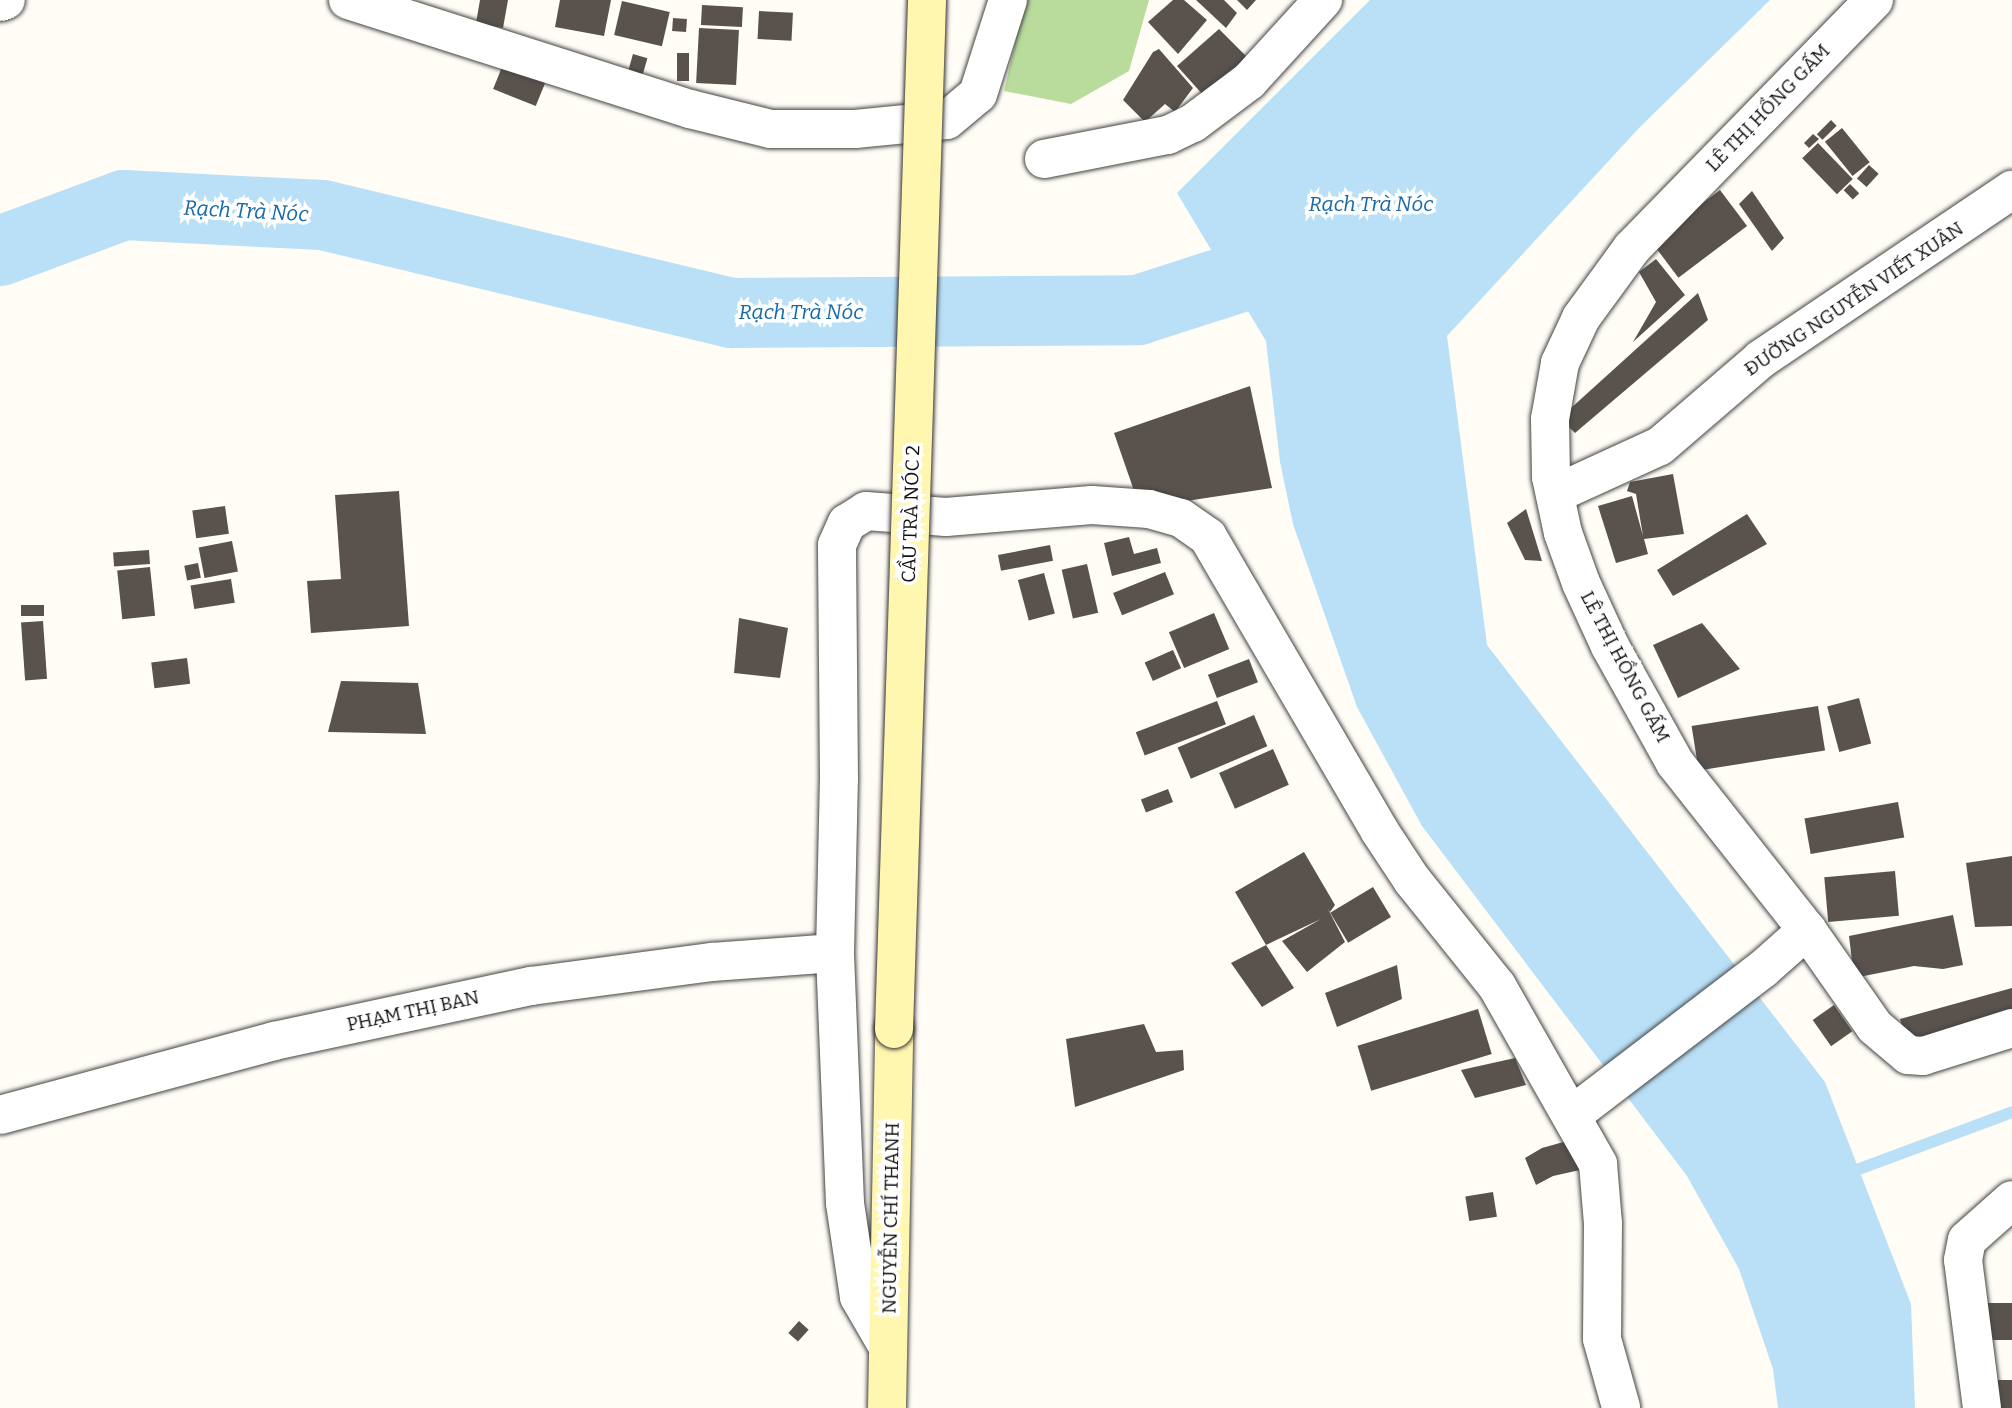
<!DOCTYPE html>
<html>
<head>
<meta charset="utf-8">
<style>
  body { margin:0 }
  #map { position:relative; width:2012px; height:1408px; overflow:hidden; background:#fffdf5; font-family:Bitter,serif }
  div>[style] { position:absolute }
  .forest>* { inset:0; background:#b9dc9c }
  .water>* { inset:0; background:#b9e0f7 }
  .stream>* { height:12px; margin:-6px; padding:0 6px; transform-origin:6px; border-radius:6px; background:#b9e0f7 }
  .river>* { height:70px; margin:-35px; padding:0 35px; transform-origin:35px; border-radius:35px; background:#b9e0f7 }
  .building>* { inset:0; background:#5a524d; transform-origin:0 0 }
  .roads { filter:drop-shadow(0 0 2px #444) drop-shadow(0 0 2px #444) }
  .street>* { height:38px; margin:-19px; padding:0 19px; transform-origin:19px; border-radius:19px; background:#fff }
  .secondary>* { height:38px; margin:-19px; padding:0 19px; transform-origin:19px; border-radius:19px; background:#fff6b0 }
  .bridges { filter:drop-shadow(0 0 2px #333) drop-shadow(0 0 2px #333) }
  .secondary-bridge>* { height:38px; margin:-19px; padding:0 19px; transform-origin:19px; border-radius:19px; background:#fff6b0 }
  span { translate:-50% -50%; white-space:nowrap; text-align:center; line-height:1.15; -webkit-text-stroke:7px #fff; paint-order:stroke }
  .street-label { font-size:19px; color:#111 }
  .water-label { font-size:21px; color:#1768a6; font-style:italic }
</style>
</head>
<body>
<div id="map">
  <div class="forest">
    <i style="clip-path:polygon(1025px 0,1149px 0,1129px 71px,1071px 104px,1004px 91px)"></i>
  </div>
  <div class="water">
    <i style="clip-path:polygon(1370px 0,1770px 0,1640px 127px,1447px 336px,1487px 645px,1825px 1082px,1911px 1304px,1915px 1408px,1778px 1408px,1773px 1369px,1739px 1269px,1687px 1176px,1422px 826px,1357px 707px,1293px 524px,1280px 462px,1266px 341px,1177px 193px)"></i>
  </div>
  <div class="stream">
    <i style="left:1843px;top:1175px;width:180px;rotate:-20.4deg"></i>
  </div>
  <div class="river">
    <i style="left:0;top:251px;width:132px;rotate:-20.4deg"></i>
    <i style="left:124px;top:205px;width:199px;rotate:2.9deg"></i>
    <i style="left:323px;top:215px;width:421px;rotate:13.5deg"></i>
    <i style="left:732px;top:313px;width:406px;rotate:-0.4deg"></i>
    <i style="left:1138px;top:310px;width:193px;rotate:-17.8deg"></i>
  </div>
  <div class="building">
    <i style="clip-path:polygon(480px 0,508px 0,503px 28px,476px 23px)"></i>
    <i style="clip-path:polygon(560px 0,611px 0,604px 36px,555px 27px)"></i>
    <i style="clip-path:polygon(1173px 0,1184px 0,1207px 20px,1178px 54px,1148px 22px)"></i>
    <i style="clip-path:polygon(1196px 0,1224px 0,1237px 13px,1226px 28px)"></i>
    <i style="clip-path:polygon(1237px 0,1256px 0,1247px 10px)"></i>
    <i style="left:622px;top:1px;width:49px;height:35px;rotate:13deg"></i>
    <i style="left:702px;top:5px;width:41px;height:20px;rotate:3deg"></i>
    <i style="left:759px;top:11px;width:34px;height:28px;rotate:3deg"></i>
    <i style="left:673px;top:18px;width:14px;height:13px;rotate:4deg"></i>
    <i style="left:699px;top:28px;width:40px;height:55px;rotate:3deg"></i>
    <i style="clip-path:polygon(1219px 29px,1251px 61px,1204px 96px,1177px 66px)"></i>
    <i style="clip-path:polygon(1159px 49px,1193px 88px,1175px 112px,1165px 104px,1145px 122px,1123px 100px,1153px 52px)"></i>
    <i style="left:677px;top:53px;width:12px;height:28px"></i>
    <i style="left:633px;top:54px;width:15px;height:22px;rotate:16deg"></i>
    <i style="left:504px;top:62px;width:46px;height:29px;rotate:22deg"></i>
    <i style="left:1831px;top:120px;width:8px;height:20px;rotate:45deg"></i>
    <i style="left:1842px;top:128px;width:44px;height:22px;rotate:51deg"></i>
    <i style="clip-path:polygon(1813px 134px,1819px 139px,1809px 148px,1804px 143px)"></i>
    <i style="left:1818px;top:143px;width:50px;height:22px;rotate:46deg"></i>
    <i style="left:1869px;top:165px;width:13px;height:18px;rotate:42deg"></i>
    <i style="left:1850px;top:184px;width:13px;height:9px;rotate:45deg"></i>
    <i style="left:1720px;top:190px;width:45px;height:86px;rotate:53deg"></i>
    <i style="clip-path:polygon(1752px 191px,1784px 238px,1772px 251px,1739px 204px)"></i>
    <i style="clip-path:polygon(1656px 259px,1685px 295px,1633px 342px,1656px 302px,1639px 272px)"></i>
    <i style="clip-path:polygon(1698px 293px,1708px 320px,1575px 433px,1560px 418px)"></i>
    <i style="clip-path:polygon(1250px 386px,1272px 488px,1140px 508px,1114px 433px)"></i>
    <i style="clip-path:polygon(1673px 474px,1684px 534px,1644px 539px,1648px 554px,1616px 563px,1598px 506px,1632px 496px,1643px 536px,1636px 494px,1627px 491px,1630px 482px)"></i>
    <i style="clip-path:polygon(399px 491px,409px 626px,311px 633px,307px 581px,341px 579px,335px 495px)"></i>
    <i style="left:225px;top:506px;width:28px;height:33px;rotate:82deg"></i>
    <i style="clip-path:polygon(1526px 509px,1542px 561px,1525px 560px,1507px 523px)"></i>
    <i style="clip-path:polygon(1747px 514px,1767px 544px,1673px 596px,1657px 570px)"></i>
    <i style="clip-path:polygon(1129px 537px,1134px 554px,1157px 548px,1161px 563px,1112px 576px,1104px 543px)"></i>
    <i style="left:232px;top:541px;width:31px;height:34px;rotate:79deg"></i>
    <i style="left:1050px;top:545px;width:16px;height:53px;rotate:79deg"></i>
    <i style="left:149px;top:550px;width:14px;height:36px;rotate:86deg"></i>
    <i style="left:198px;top:563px;width:15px;height:14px;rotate:79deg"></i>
    <i style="left:1087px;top:564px;width:50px;height:26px;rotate:77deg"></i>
    <i style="left:150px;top:567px;width:49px;height:33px;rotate:84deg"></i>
    <i style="left:1165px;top:572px;width:24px;height:56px;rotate:68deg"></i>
    <i style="left:1044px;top:573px;width:42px;height:27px;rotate:75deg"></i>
    <i style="left:231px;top:579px;width:24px;height:41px;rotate:81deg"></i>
    <i style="left:44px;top:605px;width:11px;height:23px;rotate:90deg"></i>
    <i style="left:1214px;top:613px;width:39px;height:49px;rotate:67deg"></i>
    <i style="clip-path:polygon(739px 618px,788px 628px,780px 678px,734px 673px)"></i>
    <i style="left:43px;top:621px;width:58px;height:22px;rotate:86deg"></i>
    <i style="clip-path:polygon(1702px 623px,1740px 669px,1678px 698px,1653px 645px)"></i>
    <i style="left:1173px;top:650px;width:20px;height:31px;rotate:66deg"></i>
    <i style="left:187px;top:658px;width:26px;height:36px;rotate:83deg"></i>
    <i style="left:1249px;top:659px;width:25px;height:44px;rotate:69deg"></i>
    <i style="clip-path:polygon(341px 681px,418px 683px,426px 734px,328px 732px)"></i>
    <i style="left:1859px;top:698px;width:47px;height:33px;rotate:75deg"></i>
    <i style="left:1217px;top:701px;width:25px;height:87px;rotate:69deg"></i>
    <i style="left:1818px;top:706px;width:45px;height:128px;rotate:81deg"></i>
    <i style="left:1254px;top:715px;width:34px;height:83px;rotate:67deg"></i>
    <i style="left:1273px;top:749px;width:39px;height:59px;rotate:66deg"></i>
    <i style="left:1168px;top:789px;width:14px;height:29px;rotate:69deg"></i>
    <i style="left:1898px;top:802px;width:36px;height:95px;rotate:80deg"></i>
    <i style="clip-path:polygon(1304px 852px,1335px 905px,1330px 912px,1328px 909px,1345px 942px,1307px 972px,1282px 941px,1321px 919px,1266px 945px,1235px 892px)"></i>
    <i style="clip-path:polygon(2012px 856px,2012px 926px,1975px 927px,1966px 863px)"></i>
    <i style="left:1895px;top:871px;width:45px;height:71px;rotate:85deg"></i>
    <i style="left:1373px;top:887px;width:35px;height:50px;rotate:59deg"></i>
    <i style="clip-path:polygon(1953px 915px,1963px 965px,1943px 969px,1914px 966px,1854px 978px,1849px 936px)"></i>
    <i style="clip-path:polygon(1266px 945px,1294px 988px,1262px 1007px,1231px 963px)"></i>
    <i style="clip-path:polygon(1397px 965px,1402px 999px,1337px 1027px,1325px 993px)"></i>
    <i style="clip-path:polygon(2012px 988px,2012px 1016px,1909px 1049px,1900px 1019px)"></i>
    <i style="left:1834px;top:1005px;width:32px;height:26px;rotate:55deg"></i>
    <i style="left:1478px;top:1009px;width:47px;height:126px;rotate:73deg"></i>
    <i style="clip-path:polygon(1144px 1024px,1156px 1052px,1183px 1050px,1184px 1070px,1075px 1107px,1066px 1039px)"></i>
    <i style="clip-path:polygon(1515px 1058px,1526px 1085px,1475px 1098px,1461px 1070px)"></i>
    <i style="clip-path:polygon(1574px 1139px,1589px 1168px,1553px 1176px,1536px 1185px,1525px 1158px,1542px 1148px)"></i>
    <i style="left:1493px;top:1192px;width:25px;height:28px;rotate:81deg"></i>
    <i style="left:2012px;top:1303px;width:37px;height:40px;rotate:90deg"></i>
    <i style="left:799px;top:1321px;width:13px;height:16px;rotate:42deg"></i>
    <i style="left:1992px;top:1380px;width:20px;height:28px"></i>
  </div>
  <div class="roads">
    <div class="street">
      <i style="left:348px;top:0;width:359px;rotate:17.7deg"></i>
      <i style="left:690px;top:109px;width:83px;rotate:13.9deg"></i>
      <i style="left:771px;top:129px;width:84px"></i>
      <i style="left:855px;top:129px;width:92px;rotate:-5.6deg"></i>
      <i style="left:947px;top:120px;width:40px;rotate:-40deg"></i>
      <i style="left:978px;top:94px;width:99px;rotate:-72.3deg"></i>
      <i style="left:1874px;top:0;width:347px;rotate:134.3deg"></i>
      <i style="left:1632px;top:248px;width:87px;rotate:126.1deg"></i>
      <i style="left:1581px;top:318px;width:50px;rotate:115deg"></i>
      <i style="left:1560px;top:363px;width:57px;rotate:100.1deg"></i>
      <i style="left:1550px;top:419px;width:58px;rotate:89deg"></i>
      <i style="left:1551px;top:477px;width:57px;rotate:77.9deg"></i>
      <i style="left:1563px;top:533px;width:53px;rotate:70.2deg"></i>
      <i style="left:1581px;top:583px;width:69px;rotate:65.3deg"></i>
      <i style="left:1610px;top:646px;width:134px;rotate:60.9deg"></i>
      <i style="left:1675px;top:763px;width:213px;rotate:51.7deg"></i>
      <i style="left:1807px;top:930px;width:118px;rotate:55deg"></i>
      <i style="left:1875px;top:1027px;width:43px;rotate:40.3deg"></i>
      <i style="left:1908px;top:1055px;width:15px;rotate:4deg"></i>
      <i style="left:1923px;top:1056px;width:93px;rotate:-17.5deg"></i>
      <i style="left:0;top:2px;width:6px;rotate:-18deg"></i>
      <i style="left:1044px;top:159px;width:126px;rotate:-11deg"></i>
      <i style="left:1168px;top:135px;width:28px;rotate:-26deg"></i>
      <i style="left:1193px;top:123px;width:70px;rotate:-36.9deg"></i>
      <i style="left:1249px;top:81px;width:110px;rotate:-47.6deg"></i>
      <i style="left:1555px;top:494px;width:115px;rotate:-24.6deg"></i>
      <i style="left:1660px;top:446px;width:133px;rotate:-40.7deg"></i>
      <i style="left:1761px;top:359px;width:303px;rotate:-34deg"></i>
      <i style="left:0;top:1115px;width:284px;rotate:-15.1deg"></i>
      <i style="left:274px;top:1041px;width:263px;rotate:-12.1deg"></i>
      <i style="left:531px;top:986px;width:183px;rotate:-7.6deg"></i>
      <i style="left:712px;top:962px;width:123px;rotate:-4.2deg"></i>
      <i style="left:1572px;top:1115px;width:240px;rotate:-37.4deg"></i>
      <i style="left:1763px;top:969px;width:59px;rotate:-41.6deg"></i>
      <i style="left:888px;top:1347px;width:58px;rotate:-120.1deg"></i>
      <i style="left:859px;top:1297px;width:95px;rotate:-98.5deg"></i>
      <i style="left:845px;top:1203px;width:250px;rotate:-92.3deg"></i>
      <i style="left:835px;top:953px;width:174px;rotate:-88.7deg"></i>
      <i style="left:839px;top:779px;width:234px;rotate:-90.5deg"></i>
      <i style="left:837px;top:545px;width:24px;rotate:-66deg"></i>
      <i style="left:847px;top:523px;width:22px;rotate:-32deg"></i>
      <i style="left:866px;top:511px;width:80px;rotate:4.3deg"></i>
      <i style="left:946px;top:517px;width:146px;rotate:-4.7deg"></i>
      <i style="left:1092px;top:505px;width:57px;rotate:4deg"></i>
      <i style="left:1149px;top:509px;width:33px;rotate:16deg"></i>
      <i style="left:1181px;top:518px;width:33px;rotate:35deg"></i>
      <i style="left:1208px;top:537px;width:339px;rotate:59.7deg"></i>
      <i style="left:1379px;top:830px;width:60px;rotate:56.6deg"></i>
      <i style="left:1412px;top:880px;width:136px;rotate:51.3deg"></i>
      <i style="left:1497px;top:986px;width:205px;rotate:60.4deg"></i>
      <i style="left:1598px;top:1164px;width:59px;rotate:85.2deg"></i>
      <i style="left:1603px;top:1223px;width:116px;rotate:90.5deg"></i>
      <i style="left:1602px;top:1339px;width:71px;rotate:74.4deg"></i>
      <i style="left:1982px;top:1408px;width:149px;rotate:-97.3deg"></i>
      <i style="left:1963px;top:1260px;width:20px;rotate:-79deg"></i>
      <i style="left:1967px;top:1240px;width:60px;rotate:-41.6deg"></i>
    </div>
    <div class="secondary">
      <i style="left:887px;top:1408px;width:379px;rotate:-88.9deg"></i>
    </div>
  </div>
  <div class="bridges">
    <div class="secondary-bridge">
      <i style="left:894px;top:1029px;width:1030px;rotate:-88.16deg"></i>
    </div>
  </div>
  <div class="street-label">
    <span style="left:1768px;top:108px;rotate:-46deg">LÊ THỊ HỒNG GẤM</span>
    <span style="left:1854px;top:299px;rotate:-34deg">ĐƯỜNG NGUYỄN VIẾT XUÂN</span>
    <span style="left:911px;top:514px;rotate:-88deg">CẦU TRÀ NÓC 2</span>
    <span style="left:1625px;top:667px;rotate:62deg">LÊ THỊ HỒNG GẤM</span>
    <span style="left:413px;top:1011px;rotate:-12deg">PHẠM THỊ BAN</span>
    <span style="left:891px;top:1218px;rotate:-89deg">NGUYỄN CHÍ THANH</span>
  </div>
  <div class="water-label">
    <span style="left:1371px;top:204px">Rạch Trà Nóc</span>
    <span style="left:246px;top:211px;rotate:3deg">Rạch Trà Nóc</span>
    <span style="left:801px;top:312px">Rạch Trà Nóc</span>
  </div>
</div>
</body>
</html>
